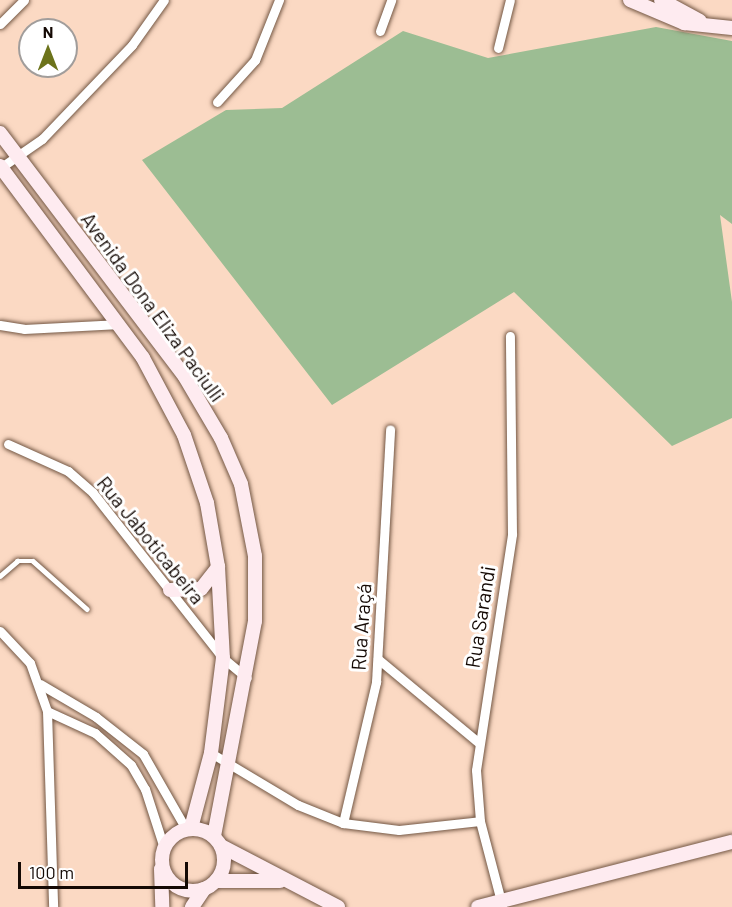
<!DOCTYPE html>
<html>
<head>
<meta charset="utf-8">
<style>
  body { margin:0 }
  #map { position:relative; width:732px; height:907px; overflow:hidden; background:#fbd9c3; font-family:Barlow,sans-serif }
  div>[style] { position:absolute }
  .green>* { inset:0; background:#9cbd93 }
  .roads { filter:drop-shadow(0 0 2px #735744) drop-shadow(0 0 2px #735744) }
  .lane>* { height:4.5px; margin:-2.25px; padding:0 2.25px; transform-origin:2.25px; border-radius:2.25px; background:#fff }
  .street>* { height:9px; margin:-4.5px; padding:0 4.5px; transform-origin:4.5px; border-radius:4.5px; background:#fff }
  .secondary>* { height:14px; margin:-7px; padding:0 7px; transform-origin:7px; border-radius:7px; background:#feebf0 }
  .secondary>.ring { margin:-7px; padding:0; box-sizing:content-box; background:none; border:14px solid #feebf0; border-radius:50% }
  span { translate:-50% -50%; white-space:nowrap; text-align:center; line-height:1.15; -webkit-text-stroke:6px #fff; paint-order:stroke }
  .street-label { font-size:20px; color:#140904 }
  .north { position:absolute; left:18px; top:18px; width:60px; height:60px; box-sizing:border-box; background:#fff; border:2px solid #a19d9b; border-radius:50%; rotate:0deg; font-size:16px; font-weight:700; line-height:24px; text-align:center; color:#140904 }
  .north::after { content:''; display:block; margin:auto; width:21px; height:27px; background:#6c731b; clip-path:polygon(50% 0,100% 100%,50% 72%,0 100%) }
  .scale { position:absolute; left:18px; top:862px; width:170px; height:27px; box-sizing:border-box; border:3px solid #140904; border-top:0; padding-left:8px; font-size:18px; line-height:21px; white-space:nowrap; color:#140904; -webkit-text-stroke:4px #fff; paint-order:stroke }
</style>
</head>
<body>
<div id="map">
  <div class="green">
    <i style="clip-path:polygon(656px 27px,732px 41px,732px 224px,720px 215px,732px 302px,732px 418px,672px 446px,514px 292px,332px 405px,142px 160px,226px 110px,282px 108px,403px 31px,488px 58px)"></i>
  </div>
  <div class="roads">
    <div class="lane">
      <i style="left:0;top:576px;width:23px;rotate:-41deg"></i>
      <i style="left:17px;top:561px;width:16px"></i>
      <i style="left:33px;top:561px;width:72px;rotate:41.6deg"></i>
    </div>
    <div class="street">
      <i style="left:0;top:24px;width:34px;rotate:-45deg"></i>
      <i style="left:380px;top:31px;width:33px;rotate:-70deg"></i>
      <i style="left:498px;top:48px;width:49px;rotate:-76deg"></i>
      <i style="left:217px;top:102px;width:57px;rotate:-47.9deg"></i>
      <i style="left:255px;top:60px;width:65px;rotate:-68.2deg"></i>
      <i style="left:0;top:168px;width:51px;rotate:-34.6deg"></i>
      <i style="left:42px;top:139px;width:130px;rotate:-46.2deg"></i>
      <i style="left:132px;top:45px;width:55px;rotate:-54.6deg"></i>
      <i style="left:0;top:325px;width:24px;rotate:9deg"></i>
      <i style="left:24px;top:329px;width:96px;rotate:-3deg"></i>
      <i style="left:8px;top:444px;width:66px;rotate:24.2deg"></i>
      <i style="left:68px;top:471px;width:33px;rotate:41deg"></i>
      <i style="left:93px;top:493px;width:210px;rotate:51.8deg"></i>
      <i style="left:223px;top:658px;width:31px;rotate:40deg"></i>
      <i style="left:0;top:631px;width:44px;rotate:46.8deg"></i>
      <i style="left:30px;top:663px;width:51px;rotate:70.5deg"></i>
      <i style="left:47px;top:711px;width:196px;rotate:88.2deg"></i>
      <i style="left:378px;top:659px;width:130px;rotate:39.7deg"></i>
      <i style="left:40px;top:684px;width:65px;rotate:30.5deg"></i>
      <i style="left:96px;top:717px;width:60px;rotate:38.2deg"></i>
      <i style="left:143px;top:754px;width:86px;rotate:60.2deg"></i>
      <i style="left:47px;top:711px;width:53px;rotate:24.6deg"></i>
      <i style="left:95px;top:733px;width:48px;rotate:41.6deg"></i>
      <i style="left:131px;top:765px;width:28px;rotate:60deg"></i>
      <i style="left:145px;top:789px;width:62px;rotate:72.1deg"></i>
      <i style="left:211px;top:753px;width:101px;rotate:30.9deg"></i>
      <i style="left:298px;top:805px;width:48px;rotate:21.8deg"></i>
      <i style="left:343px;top:823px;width:56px;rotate:7.1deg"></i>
      <i style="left:399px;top:830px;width:81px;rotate:-6.3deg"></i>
      <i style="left:343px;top:823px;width:145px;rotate:-76.8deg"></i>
      <i style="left:376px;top:682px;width:253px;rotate:-86.8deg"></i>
      <i style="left:502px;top:905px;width:87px;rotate:-104.7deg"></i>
      <i style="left:480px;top:821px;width:51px;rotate:-94.5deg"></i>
      <i style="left:476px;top:770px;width:239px;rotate:-81.3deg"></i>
      <i style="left:512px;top:534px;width:198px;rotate:-90.6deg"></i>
    </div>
    <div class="secondary">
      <i style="left:630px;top:0;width:59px;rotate:23.1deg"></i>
      <i style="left:684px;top:23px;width:48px;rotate:5.9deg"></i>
      <i style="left:661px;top:0;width:44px;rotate:28.3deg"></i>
      <i style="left:0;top:133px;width:306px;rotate:52.8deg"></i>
      <i style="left:185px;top:377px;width:71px;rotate:59.5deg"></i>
      <i style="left:221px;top:438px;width:50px;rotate:66.5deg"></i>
      <i style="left:241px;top:484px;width:73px;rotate:79deg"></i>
      <i style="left:255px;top:556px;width:65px;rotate:90deg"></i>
      <i style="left:255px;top:621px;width:219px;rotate:100.8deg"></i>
      <i style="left:0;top:166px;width:239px;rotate:53.3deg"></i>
      <i style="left:143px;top:358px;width:87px;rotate:62deg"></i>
      <i style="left:184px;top:435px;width:72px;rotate:71.3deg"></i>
      <i style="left:207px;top:503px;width:65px;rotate:80.2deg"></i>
      <i style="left:218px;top:567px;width:91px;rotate:86.9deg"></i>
      <i style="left:223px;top:658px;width:96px;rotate:97.2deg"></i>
      <i style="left:211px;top:753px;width:78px;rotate:104.9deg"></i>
      <i style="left:170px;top:590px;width:31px;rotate:-2deg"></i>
      <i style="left:201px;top:589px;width:28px;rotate:-52deg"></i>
      <i class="ring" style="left:162px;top:829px;width:48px;height:48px"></i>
      <i style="left:221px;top:846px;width:132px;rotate:27.5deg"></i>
      <i style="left:161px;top:869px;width:38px;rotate:88deg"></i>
      <i style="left:216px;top:881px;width:64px"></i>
      <i style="left:192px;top:907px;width:22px;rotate:-56deg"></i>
      <i style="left:478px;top:907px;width:262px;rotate:-14.4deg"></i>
    </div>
  </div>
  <div class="street-label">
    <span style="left:153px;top:307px;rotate:54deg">Avenida Dona Eliza Paciulli</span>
    <span style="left:151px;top:540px;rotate:51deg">Rua Jaboticabeira</span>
    <span style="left:480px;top:617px;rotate:-81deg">Rua Sarandi</span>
    <span style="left:361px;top:627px;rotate:-86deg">Rua Araçá</span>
  </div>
  <div class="north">N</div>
  <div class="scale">100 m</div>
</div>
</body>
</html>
